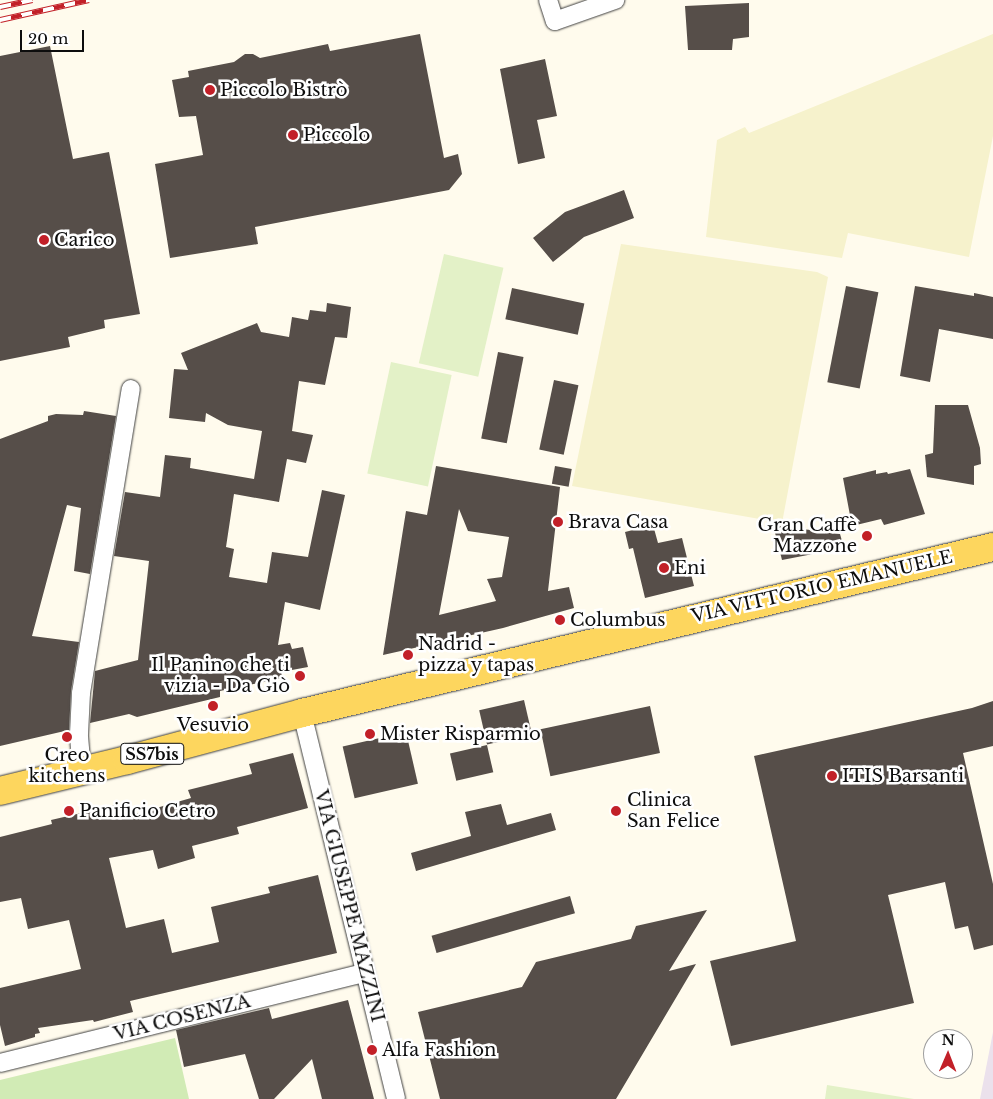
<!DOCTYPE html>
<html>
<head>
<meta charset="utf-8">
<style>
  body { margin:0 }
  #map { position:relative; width:993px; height:1099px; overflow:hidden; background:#fffbed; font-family:"Libre Baskerville",serif }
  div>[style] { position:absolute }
  .industrial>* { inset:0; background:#ebe1ec }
  .farmland>* { inset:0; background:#f6f2cc }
  .green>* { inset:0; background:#d1ebb5 }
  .pitch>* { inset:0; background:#e3f1c7; transform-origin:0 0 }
  .building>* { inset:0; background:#564e49; transform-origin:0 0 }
  .roads { filter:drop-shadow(0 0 1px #404040) drop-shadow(0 0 1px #404040) }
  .street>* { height:18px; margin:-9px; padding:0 9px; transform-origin:9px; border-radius:9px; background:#fff }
  .primary>* { height:28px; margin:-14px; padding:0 14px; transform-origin:14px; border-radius:14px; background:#fdd65e }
  .rail>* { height:5.5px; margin-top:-2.75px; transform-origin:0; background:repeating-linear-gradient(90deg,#fff 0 11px,#c22028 0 22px); box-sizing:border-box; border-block:1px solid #c22028 }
  .dots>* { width:14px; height:14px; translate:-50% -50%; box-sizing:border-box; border:2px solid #fff; border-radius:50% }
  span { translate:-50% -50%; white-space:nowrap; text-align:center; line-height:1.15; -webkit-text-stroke:5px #fff; paint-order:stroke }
  .shield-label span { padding:1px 4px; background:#fff; border:1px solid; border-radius:4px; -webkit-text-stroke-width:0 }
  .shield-label { font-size:16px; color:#0d0d0d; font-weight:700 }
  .poi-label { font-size:18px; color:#0d0d0d }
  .left { translate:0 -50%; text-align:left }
  .right { translate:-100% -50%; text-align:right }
  .street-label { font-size:18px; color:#0d0d0d }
  .north { position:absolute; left:923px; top:1029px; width:50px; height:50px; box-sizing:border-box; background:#fff; border:1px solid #9e9e9e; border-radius:50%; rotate:1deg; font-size:14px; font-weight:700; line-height:20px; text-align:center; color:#0d0d0d }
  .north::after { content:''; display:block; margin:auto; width:18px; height:22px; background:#c22028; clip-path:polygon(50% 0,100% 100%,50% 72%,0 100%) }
  .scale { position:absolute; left:20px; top:30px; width:64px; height:22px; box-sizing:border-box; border:2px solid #0d0d0d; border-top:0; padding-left:6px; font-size:15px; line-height:18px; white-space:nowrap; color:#0d0d0d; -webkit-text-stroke:4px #fff; paint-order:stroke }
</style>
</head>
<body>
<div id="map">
  <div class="industrial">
    <i style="clip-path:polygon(993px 1032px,993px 1099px,980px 1099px)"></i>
  </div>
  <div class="farmland">
    <i style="clip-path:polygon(993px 34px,993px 136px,969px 257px,848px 233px,842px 258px,706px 237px,717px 140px,745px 127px,749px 133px)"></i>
    <i style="clip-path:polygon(621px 244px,817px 272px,828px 277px,782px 523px,572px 486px)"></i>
  </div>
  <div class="green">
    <i style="clip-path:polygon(175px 1038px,189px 1099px,0 1099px,0 1080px)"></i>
  </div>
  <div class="pitch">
    <i style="left:444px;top:254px;width:61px;height:112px;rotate:13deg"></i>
    <i style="left:391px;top:362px;width:62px;height:114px;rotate:12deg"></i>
    <i style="clip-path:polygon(827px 1085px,914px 1099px,825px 1099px)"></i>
  </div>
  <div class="building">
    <i style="clip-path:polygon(749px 3px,749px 37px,733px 39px,732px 50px,688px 50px,685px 6px)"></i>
    <i style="clip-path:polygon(420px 34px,444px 158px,458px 154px,462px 174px,449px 190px,255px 227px,258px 244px,170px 258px,155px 164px,203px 155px,196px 116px,179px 117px,172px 80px,189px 77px,188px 71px,234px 62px,245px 54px,253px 54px,260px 58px,328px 44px,330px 51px)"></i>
    <i style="clip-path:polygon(50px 46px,73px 159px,109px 152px,140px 314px,104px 320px,105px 328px,68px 337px,70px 347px,0 361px,0 56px)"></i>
    <i style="clip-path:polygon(545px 59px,557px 116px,537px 120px,545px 158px,518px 164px,500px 69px)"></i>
    <i style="clip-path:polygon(624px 190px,634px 218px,584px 237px,553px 262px,533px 238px,565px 212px)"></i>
    <i style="left:846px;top:286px;width:33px;height:98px;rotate:11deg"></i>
    <i style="clip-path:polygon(915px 286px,974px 296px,974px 293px,993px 297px,993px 339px,939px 329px,930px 382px,900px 376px)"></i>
    <i style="left:512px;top:288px;width:74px;height:32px;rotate:12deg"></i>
    <i style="clip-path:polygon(327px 303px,351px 307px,347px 338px,335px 337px,325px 385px,299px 381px,292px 431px,313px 435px,306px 463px,287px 459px,279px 502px,234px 494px,226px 547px,234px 549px,229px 577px,267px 583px,272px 552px,308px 557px,322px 490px,345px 495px,320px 610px,285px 602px,278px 645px,290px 643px,292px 649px,303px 647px,308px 667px,281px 672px,283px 678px,220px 691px,220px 697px,137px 717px,129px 714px,90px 723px,95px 671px,138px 660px,149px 561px,114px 556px,125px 492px,160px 497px,165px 455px,191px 458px,190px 468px,254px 479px,262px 431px,228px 425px,206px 413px,205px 422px,169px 418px,174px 369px,188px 370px,181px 353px,257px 323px,261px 332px,289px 337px,292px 317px,308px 320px,310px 310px,326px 312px)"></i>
    <i style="left:498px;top:352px;width:26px;height:88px;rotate:11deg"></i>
    <i style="left:554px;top:380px;width:25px;height:71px;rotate:12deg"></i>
    <i style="clip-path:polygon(935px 405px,968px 405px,980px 448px,981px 464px,974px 466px,974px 485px,927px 477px,925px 455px,933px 453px)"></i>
    <i style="clip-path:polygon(84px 411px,116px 416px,90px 574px,74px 571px,81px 508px,67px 505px,32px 636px,79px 642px,71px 691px,69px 730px,0 746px,0 439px,48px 421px,48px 416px,56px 414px,83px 415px)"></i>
    <i style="clip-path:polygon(evenodd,436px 466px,560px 487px,548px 591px,569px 587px,574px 608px,503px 628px,383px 655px,406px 511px,427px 515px,436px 466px,459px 509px,468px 531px,509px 537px,502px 577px,487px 579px,496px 601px,439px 615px,459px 509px)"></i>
    <i style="left:555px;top:466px;width:17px;height:18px;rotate:10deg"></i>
    <i style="clip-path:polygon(910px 469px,925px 514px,884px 525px,881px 519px,852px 526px,843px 478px,876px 470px,876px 474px,887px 472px,888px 474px)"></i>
    <i style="clip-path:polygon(653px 525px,658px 543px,682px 538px,694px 586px,645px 598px,633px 548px,629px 549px,625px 532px)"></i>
    <i style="clip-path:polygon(773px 525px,840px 534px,844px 548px,782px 560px)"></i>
    <i style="left:524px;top:700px;width:35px;height:46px;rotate:77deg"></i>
    <i style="clip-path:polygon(993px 701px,993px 746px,963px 753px,993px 884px,993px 945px,974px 950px,968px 926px,955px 929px,945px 882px,888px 895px,914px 1003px,731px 1046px,710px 961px,796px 941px,754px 756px,972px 708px)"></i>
    <i style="left:650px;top:706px;width:48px;height:112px;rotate:78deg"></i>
    <i style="left:406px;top:732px;width:53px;height:65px;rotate:77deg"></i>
    <i style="left:487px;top:745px;width:28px;height:38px;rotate:77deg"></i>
    <i style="clip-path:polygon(293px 753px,308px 808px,237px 827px,239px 834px,192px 846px,195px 858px,158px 869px,153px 850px,109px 858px,126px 928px,164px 919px,172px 953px,219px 942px,211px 907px,270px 893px,268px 887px,318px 875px,337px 953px,130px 1001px,133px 1012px,94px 1022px,93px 1020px,38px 1028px,40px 1033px,35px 1034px,35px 1037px,5px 1046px,0 1025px,0 988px,81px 969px,69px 920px,28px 929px,21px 898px,0 902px,0 837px,52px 824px,51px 820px,129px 802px,132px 815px,191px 798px,188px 790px,252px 774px,249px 764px)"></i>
    <i style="clip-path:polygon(501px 804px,507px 825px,551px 813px,556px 830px,416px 871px,411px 853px,471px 836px,465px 812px)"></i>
    <i style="left:570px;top:896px;width:18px;height:144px;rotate:74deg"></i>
    <i style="clip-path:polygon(707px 910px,669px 971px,696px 964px,616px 1099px,440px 1099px,418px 1012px,522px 987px,536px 962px,631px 939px,636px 926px)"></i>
    <i style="clip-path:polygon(348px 1000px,374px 1099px,322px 1099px,312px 1059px,274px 1099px,259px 1099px,245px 1054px,184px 1067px,176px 1030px,269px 1008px,272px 1019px)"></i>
  </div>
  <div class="roads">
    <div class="street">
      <i style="left:548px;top:0;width:22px;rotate:72deg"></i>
      <i style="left:555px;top:21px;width:64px;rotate:-19.3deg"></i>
      <i style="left:302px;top:713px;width:397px;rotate:76.3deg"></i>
      <i style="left:82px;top:771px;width:37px;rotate:-95deg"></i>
      <i style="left:79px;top:734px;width:41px;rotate:-87.2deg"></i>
      <i style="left:81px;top:693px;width:308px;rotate:-80.7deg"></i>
      <i style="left:0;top:1063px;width:375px;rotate:-13.9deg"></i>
    </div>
    <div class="primary">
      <i style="left:0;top:791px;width:131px;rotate:-13.7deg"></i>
      <i style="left:127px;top:760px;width:181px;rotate:-15deg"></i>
      <i style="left:302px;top:713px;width:711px;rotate:-13.51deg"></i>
    </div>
  </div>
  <div class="rail">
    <i style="left:0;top:7px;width:33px;rotate:-12deg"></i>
    <i style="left:0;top:20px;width:91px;rotate:-12.7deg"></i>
  </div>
  <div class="dots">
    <i style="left:210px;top:90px;background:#c22028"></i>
    <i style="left:293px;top:135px;background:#c22028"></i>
    <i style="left:44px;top:240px;background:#c22028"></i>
    <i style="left:558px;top:522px;background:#c22028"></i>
    <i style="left:867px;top:536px;background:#c22028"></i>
    <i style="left:664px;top:568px;background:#c22028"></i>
    <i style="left:560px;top:620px;background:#c22028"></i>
    <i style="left:408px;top:655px;background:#c22028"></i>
    <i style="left:300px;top:676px;background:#c22028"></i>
    <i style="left:213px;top:706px;background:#c22028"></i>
    <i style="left:370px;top:734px;background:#c22028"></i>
    <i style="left:67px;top:737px;background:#c22028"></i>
    <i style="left:832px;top:776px;background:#c22028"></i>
    <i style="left:69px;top:811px;background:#c22028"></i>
    <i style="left:616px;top:811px;background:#c22028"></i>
    <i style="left:372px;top:1050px;background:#c22028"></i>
  </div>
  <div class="shield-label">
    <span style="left:152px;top:754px">SS7bis</span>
  </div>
  <div class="poi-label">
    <span class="left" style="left:220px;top:90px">Piccolo Bistrò</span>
    <span class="left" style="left:303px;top:135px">Piccolo</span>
    <span class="left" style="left:54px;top:240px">Carico</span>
    <span class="left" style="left:568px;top:522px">Brava Casa</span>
    <span class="right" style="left:857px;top:536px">Gran Caffè<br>Mazzone</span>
    <span class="left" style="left:674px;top:568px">Eni</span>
    <span class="left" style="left:570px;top:620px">Columbus</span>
    <span class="left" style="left:418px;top:655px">Nadrid -<br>pizza y tapas</span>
    <span class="right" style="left:290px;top:676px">Il Panino che ti<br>vizia - Da Giò</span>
    <span style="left:213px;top:725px">Vesuvio</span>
    <span class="left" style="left:380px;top:734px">Mister Risparmio</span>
    <span style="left:67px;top:766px">Creo<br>kitchens</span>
    <span class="left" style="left:842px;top:776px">ITIS Barsanti</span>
    <span class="left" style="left:627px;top:811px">Clinica<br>San Felice</span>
    <span class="left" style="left:79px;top:811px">Panificio Cetro</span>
    <span class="left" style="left:382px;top:1050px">Alfa Fashion</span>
  </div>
  <div class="street-label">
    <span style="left:822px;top:587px;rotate:-13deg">VIA VITTORIO EMANUELE</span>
    <span style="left:349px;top:906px;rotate:76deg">VIA GIUSEPPE MAZZINI</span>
    <span style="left:182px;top:1018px;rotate:-14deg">VIA COSENZA</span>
  </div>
  <div class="north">N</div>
  <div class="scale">20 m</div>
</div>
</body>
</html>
